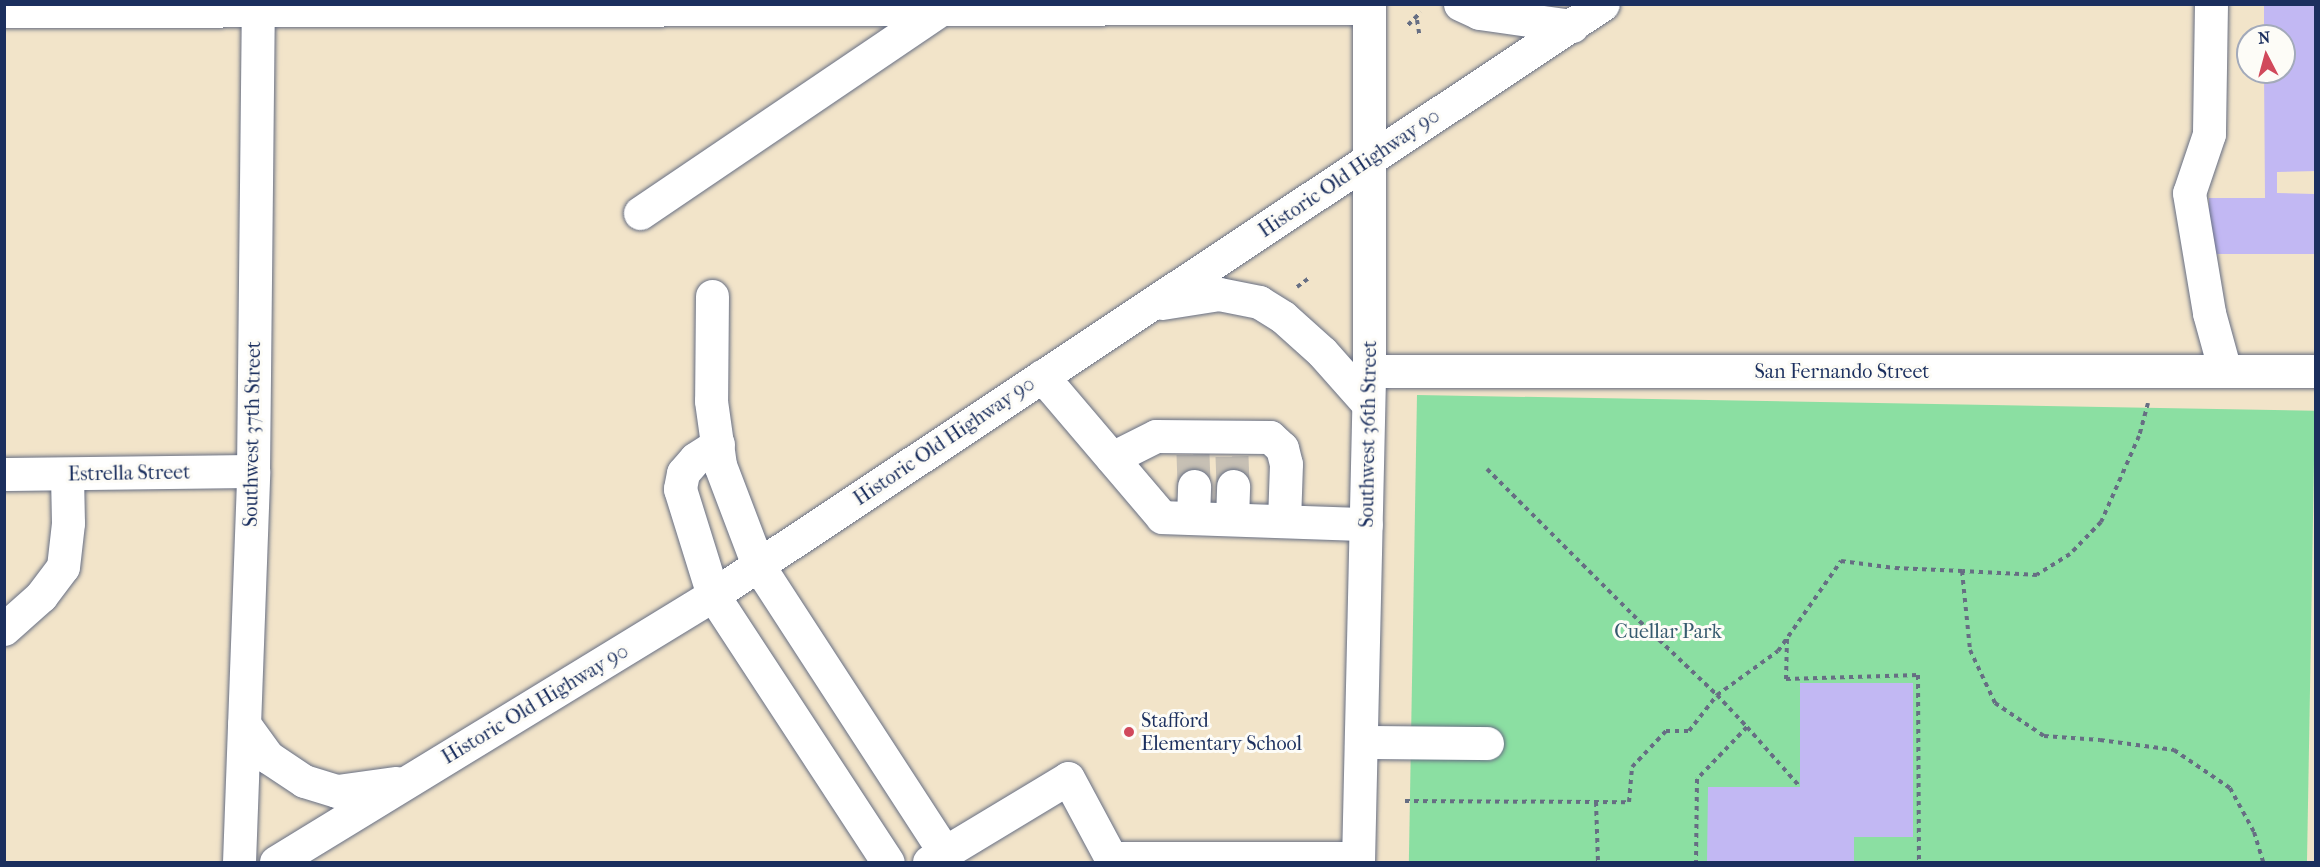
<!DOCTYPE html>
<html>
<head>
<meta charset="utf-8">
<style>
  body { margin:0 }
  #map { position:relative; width:2320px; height:867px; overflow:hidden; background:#f2e4c9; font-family:"IM FELL French Canon",serif }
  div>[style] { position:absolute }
  .green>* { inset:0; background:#8bdfa2; transform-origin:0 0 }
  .building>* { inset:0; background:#c2b8f3 }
  .minor-tunnel>* { height:33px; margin-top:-16.5px; transform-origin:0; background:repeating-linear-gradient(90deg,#c7c0b4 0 33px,transparent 0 49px) }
  .path>* { height:4px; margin-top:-2px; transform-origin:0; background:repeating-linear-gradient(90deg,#666e83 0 4.5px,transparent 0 9px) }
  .roads { filter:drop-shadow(0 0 2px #666e83) drop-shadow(0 0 2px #666e83) }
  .minor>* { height:33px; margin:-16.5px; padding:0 16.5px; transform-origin:16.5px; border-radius:16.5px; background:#fff }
  .major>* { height:33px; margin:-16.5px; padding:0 16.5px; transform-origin:16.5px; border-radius:16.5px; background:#fff }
  .dots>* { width:16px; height:16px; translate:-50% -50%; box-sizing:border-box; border:3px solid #fdfcf7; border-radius:50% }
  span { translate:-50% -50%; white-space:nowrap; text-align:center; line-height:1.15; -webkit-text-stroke:6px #fdfcf7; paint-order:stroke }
  .street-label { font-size:20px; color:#1b2f5e }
  .park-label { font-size:20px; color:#375b6f }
  .poi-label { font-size:20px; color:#1b2f5e }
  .left { translate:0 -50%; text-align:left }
  .frame { position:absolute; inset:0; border:6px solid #1b2f5e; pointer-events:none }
  .north { position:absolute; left:2236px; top:24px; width:60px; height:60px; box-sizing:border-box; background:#fdfcf7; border:2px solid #a3aaba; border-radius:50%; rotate:354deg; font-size:16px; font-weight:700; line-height:24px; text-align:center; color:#1b2f5e }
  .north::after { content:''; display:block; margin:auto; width:21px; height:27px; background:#d1495b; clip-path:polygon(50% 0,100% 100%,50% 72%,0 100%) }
</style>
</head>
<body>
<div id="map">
  <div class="green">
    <i style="left:1417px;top:395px;width:898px;height:467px;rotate:1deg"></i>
  </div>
  <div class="building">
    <i style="clip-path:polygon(2264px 4px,2315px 4px,2316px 171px,2277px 172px,2277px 193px,2314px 194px,2314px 254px,2209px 254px,2209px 198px,2265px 198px,2264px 72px,2284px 72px,2284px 36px,2264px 36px)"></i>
    <i style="clip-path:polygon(1800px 683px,1913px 683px,1913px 837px,1854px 837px,1854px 862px,1707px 862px,1708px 787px,1800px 787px)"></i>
  </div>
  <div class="minor-tunnel">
    <i style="left:1193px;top:454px;width:32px;rotate:88deg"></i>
    <i style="left:1232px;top:456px;width:30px;rotate:88deg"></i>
  </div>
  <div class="path">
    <i style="left:1417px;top:20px;width:18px;rotate:81deg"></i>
    <i style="left:1408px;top:25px;width:18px;rotate:-45deg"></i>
    <i style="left:1297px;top:287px;width:15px;rotate:-37deg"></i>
    <i style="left:2148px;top:403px;width:34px;rotate:105deg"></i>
    <i style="left:2139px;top:436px;width:94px;rotate:113.8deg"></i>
    <i style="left:2101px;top:522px;width:45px;rotate:134.1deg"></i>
    <i style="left:2070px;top:554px;width:39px;rotate:148deg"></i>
    <i style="left:2037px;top:575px;width:75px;rotate:-176.9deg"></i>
    <i style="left:1962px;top:571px;width:79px;rotate:84.2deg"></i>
    <i style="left:1970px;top:650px;width:59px;rotate:64.7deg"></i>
    <i style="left:1995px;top:703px;width:59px;rotate:34deg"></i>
    <i style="left:2044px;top:736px;width:56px;rotate:4.1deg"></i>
    <i style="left:2100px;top:740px;width:75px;rotate:7.7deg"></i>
    <i style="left:2174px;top:750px;width:68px;rotate:34.2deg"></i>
    <i style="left:2230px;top:788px;width:50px;rotate:61.4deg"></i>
    <i style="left:2254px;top:832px;width:31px;rotate:73deg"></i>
    <i style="left:1487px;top:469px;width:206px;rotate:45deg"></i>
    <i style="left:1633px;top:615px;width:116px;rotate:43.6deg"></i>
    <i style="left:1717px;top:695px;width:44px;rotate:46.8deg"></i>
    <i style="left:1747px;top:727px;width:72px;rotate:133.9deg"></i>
    <i style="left:1697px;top:779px;width:83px;rotate:90.7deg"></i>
    <i style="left:1787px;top:639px;width:40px;rotate:91.4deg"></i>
    <i style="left:1786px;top:679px;width:132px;rotate:-1.7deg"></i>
    <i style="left:1918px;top:675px;width:187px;rotate:89.7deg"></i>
    <i style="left:1747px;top:727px;width:80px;rotate:48.5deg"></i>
    <i style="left:1405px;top:801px;width:224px;rotate:0.3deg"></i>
    <i style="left:1629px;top:802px;width:35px;rotate:-85deg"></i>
    <i style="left:1632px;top:767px;width:50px;rotate:-46.6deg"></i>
    <i style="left:1666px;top:731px;width:23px"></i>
    <i style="left:1689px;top:731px;width:46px;rotate:-52.1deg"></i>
    <i style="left:1717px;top:695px;width:75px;rotate:-35.8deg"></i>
    <i style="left:1778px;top:651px;width:110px;rotate:-55deg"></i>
    <i style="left:1841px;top:561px;width:54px;rotate:7.4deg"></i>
    <i style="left:1895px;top:568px;width:67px;rotate:2.6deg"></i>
    <i style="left:1596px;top:802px;width:60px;rotate:88.1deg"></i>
  </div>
  <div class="roads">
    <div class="minor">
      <i style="left:2211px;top:4px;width:130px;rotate:90.9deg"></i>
      <i style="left:2209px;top:134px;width:62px;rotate:108.7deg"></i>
      <i style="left:2189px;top:193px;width:122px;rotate:80.5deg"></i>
      <i style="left:2209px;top:313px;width:60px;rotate:74.6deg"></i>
      <i style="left:4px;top:11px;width:1365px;rotate:-0.13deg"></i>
      <i style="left:640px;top:213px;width:364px;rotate:-34.1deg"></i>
      <i style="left:712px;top:296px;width:105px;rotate:90.5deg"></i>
      <i style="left:711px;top:401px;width:65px;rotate:82deg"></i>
      <i style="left:720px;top:465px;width:107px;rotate:69.2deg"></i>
      <i style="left:758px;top:565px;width:343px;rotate:57deg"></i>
      <i style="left:1369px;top:371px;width:947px"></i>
      <i style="left:1042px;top:376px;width:185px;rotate:49.6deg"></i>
      <i style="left:1162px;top:517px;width:204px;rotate:2deg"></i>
      <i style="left:718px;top:444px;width:27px;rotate:147deg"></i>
      <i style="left:695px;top:459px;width:18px;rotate:131deg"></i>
      <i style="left:683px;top:473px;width:16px;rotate:101deg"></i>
      <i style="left:680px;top:489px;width:111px;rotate:72.7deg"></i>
      <i style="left:713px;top:595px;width:319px;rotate:56.8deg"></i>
      <i style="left:1112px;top:458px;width:49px;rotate:-26.6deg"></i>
      <i style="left:1156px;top:436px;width:114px;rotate:0.5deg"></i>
      <i style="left:1270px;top:437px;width:16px;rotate:43deg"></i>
      <i style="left:1282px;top:448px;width:16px;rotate:76deg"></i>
      <i style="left:1286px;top:464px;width:57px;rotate:92deg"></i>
      <i style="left:4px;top:474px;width:249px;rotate:-0.7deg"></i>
      <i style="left:1193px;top:518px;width:32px;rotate:-88deg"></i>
      <i style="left:1232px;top:519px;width:33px;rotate:-88deg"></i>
      <i style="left:4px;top:629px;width:50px;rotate:-41.7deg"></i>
      <i style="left:41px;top:596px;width:36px;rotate:-53deg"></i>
      <i style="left:63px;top:567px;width:44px;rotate:-83.5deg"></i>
      <i style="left:68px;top:523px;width:49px;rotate:-91.2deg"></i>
      <i style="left:1361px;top:742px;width:126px;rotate:0.5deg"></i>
      <i style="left:1111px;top:858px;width:247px"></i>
      <i style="left:239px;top:862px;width:391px;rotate:-87.9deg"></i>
      <i style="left:253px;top:471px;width:467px;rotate:-89.4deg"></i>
      <i style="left:929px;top:862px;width:162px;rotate:-31.1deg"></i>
      <i style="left:1068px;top:778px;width:95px;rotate:61.8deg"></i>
    </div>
    <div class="major">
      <i style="left:1460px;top:4px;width:21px;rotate:25deg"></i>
      <i style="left:1479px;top:13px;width:94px;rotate:8deg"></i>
      <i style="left:1162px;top:303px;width:58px;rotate:-9deg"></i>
      <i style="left:1219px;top:294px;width:41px;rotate:11.3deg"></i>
      <i style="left:1259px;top:302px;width:28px;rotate:32deg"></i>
      <i style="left:1283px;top:317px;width:52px;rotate:41.9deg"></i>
      <i style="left:1322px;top:352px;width:69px;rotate:48.5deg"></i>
      <i style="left:244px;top:724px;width:41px;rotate:54deg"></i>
      <i style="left:268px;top:757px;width:43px;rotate:33.7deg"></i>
      <i style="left:304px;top:781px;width:34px;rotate:17deg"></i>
      <i style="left:337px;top:791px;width:60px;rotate:-7.7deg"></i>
      <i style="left:276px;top:862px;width:512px;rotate:-31.42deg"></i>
      <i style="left:713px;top:595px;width:1068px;rotate:-33.59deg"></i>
      <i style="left:1358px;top:862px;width:491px;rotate:-88.7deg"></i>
      <i style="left:1369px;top:371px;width:367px;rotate:-90deg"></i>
    </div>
  </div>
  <div class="dots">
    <i style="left:1129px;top:732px;background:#d1495b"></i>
  </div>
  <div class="street-label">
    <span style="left:1349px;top:173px;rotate:-34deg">Historic Old Highway 90</span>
    <span style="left:1842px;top:371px">San Fernando Street</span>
    <span style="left:252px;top:434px;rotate:-89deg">Southwest 37th Street</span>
    <span style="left:1368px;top:434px;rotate:-89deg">Southwest 36th Street</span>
    <span style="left:944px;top:441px;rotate:-34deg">Historic Old Highway 90</span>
    <span style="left:129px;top:473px;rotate:-1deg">Estrella Street</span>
    <span style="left:535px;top:704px;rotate:-31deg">Historic Old Highway 90</span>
  </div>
  <div class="park-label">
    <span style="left:1668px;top:631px">Cuellar Park</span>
  </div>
  <div class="poi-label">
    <span class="left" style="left:1141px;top:732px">Stafford<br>Elementary School</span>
  </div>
  <div class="frame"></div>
  <div class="north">N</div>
</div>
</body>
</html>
